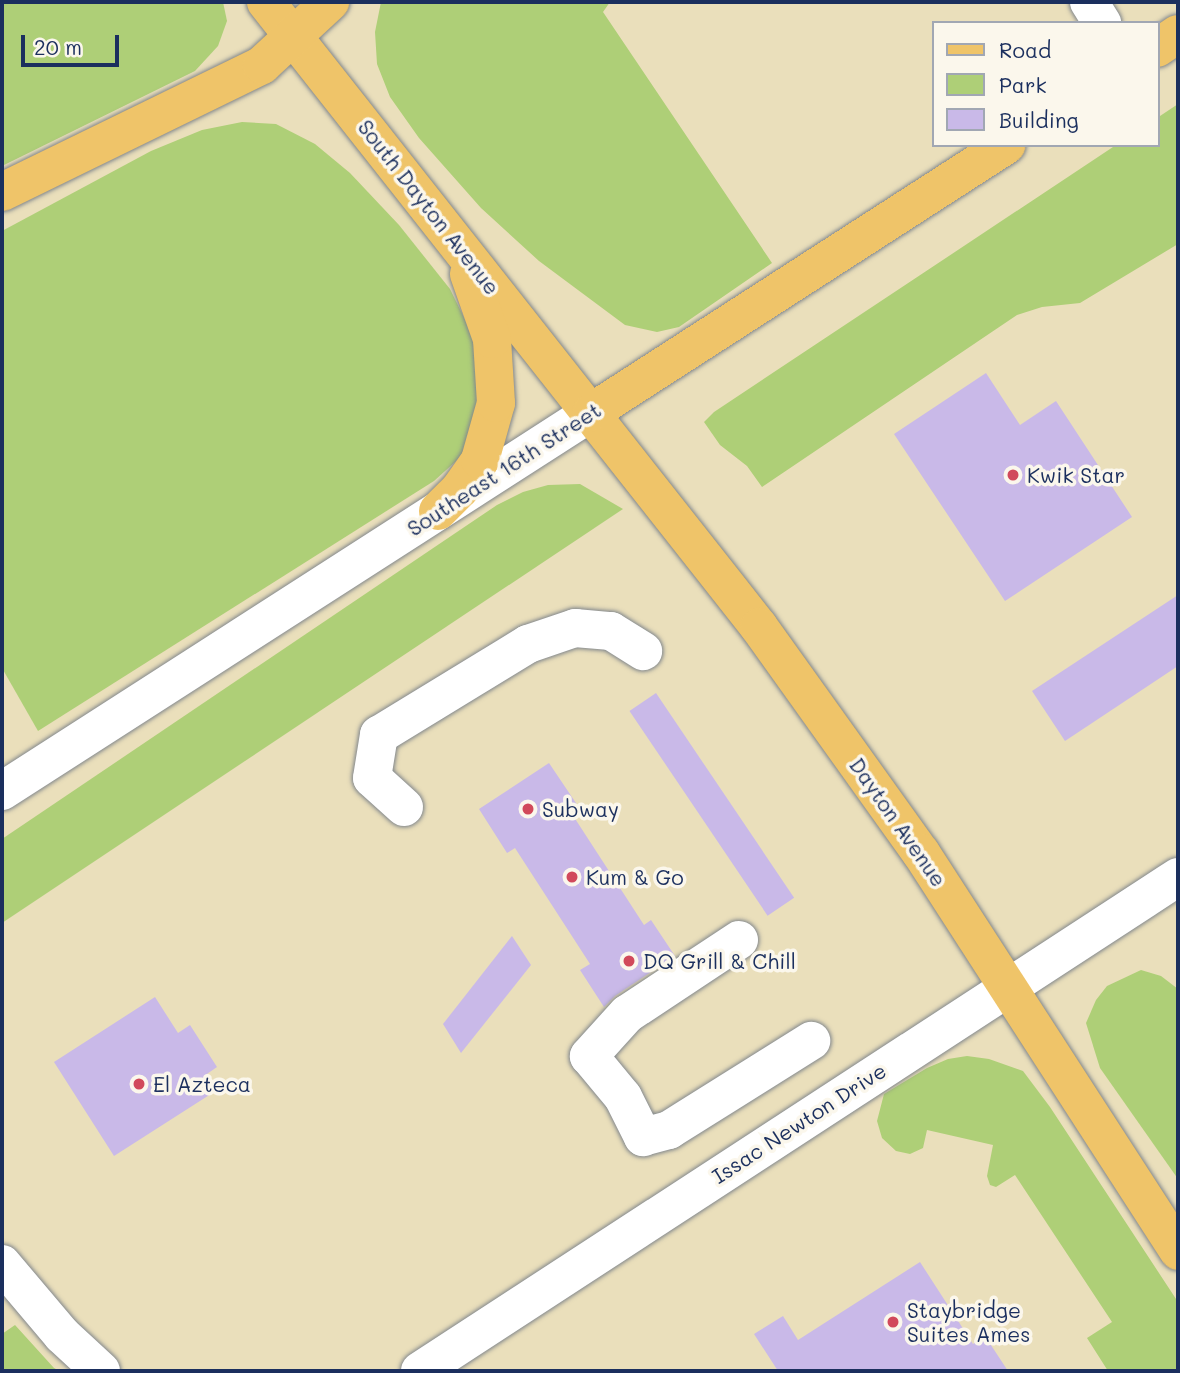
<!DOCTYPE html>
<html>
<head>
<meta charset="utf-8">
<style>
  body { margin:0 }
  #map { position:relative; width:1180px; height:1373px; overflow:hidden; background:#eadfbb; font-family:Mali,sans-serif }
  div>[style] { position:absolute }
  .green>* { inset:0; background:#aecf77 }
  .building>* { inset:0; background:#c9b9e8; transform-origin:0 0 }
  .roads { filter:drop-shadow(0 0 2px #82878c) drop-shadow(0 0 2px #82878c) }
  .minor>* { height:38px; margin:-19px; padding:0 19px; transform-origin:19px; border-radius:19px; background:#fff }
  .major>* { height:38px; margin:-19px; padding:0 19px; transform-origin:19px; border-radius:19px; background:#efc469 }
  .highway>* { height:38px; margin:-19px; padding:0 19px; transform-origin:19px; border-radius:19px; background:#efc469 }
  .dots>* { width:19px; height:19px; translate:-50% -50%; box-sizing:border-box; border:4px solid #fbf7ec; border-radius:50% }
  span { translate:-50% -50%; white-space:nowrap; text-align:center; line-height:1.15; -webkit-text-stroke:7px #fbf7ec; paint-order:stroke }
  .street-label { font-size:21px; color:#1b2f5e }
  .poi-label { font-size:21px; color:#1b2f5e }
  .left { translate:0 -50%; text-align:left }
  .frame { position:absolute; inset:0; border:4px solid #1b2f5e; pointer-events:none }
  .legend { position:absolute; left:932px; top:21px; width:228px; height:126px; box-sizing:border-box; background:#fbf7ec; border:2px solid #a1a7b3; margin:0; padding:9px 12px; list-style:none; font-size:21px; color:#1b2f5e }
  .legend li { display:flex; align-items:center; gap:14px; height:35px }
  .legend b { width:35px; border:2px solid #a1a7b3 }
  .scale { position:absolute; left:21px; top:35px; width:98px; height:32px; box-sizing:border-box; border:4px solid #1b2f5e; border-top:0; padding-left:9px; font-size:21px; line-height:24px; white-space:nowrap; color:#1b2f5e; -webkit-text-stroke:5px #fbf7ec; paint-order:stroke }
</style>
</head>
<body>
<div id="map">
  <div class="green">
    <i style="clip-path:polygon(2px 2px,223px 2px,227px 21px,218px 46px,195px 71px,2px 166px)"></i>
    <i style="clip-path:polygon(381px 2px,610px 2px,603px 12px,772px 263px,679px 327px,657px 332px,625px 325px,539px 261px,481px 208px,419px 138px,390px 97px,377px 64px,375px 32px)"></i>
    <i style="clip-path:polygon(1178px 104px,1178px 244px,1080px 303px,1042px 307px,1017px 315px,762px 487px,747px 466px,720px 445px,704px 422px,714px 412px,1116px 145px,1157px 145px,1157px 118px)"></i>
    <i style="clip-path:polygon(242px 122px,276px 124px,315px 144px,350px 173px,399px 225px,450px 289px,476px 342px,480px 372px,476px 443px,434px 481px,38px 731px,2px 668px,2px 231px,151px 151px,202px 130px)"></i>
    <i style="clip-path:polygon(580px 484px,623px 509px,2px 923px,2px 839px,497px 505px,523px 492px,548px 485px)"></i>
    <i style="clip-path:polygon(1141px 970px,1161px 976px,1178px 989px,1178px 1179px,1100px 1068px,1086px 1023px,1096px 1000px,1107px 986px)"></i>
    <i style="clip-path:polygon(967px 1056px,989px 1059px,1023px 1071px,1050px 1107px,1178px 1302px,1178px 1371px,1108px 1371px,1087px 1338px,1112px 1322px,1015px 1175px,996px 1187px,990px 1185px,987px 1176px,993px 1145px,927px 1130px,923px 1148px,910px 1154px,896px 1151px,882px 1138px,877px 1121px,884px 1094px,927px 1068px,948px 1059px)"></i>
    <i style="clip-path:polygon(15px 1325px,54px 1368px,60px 1371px,2px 1371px,2px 1334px)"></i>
  </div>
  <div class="building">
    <i style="clip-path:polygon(986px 373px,1020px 425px,1056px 401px,1132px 517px,1005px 601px,894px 434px)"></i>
    <i style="clip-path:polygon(1178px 595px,1178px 666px,1065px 741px,1032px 691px)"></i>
    <i style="left:656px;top:693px;width:247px;height:32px;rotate:56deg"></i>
    <i style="clip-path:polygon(549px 763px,580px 809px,572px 814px,644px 925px,651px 920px,675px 956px,615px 996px,604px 1007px,580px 970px,590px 964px,515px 848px,507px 853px,479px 809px)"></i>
    <i style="clip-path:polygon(512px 936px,531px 965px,461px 1053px,443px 1024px)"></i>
    <i style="clip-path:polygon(155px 997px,178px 1033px,190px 1025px,217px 1067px,204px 1076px,214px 1092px,114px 1156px,54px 1062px)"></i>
    <i style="clip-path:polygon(920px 1262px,973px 1344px,985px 1336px,1008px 1371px,778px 1371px,754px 1334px,783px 1316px,798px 1340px)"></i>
  </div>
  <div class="roads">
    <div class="minor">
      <i style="left:1089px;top:2px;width:25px;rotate:58deg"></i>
      <i style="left:2px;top:791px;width:701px;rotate:-32.72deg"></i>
      <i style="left:404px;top:807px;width:43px;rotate:-137.8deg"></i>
      <i style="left:372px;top:778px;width:44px;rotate:-80.8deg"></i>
      <i style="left:379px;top:735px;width:175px;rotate:-31.4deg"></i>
      <i style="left:528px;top:644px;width:50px;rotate:-18.8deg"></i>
      <i style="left:575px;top:628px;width:36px;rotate:5deg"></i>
      <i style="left:611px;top:631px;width:38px;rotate:32deg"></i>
      <i style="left:739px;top:940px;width:134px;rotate:146.5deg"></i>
      <i style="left:627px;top:1014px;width:57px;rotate:132.1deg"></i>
      <i style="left:589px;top:1056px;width:53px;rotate:50.3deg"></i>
      <i style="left:623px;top:1097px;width:45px;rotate:63.4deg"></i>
      <i style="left:643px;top:1137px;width:27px;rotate:-15deg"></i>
      <i style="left:669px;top:1130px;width:168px;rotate:-32.1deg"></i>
      <i style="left:2px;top:1264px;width:93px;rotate:49.8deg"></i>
      <i style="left:62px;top:1335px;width:53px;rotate:42.7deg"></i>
      <i style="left:420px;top:1371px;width:905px;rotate:-33.09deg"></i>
    </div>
    <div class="major">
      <i style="left:266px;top:2px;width:796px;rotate:51.73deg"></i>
      <i style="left:759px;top:627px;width:278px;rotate:54.4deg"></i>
      <i style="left:921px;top:853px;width:474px;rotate:57.1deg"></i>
      <i style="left:1157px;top:48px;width:25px;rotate:-34deg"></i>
      <i style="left:592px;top:412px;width:493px;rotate:-32.8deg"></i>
      <i style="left:438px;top:511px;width:31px;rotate:-45deg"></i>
      <i style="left:460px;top:489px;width:35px;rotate:-55deg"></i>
      <i style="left:480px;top:460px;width:59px;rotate:-74.3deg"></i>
      <i style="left:496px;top:403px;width:64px;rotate:-93.6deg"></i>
      <i style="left:492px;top:339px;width:69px;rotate:-109.5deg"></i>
    </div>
    <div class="highway">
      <i style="left:2px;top:192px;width:289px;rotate:-26deg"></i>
      <i style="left:262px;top:65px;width:93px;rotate:-42.8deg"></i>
    </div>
  </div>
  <div class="dots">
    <i style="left:1013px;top:475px;background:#d1495b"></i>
    <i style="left:528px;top:809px;background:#d1495b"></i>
    <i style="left:572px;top:877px;background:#d1495b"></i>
    <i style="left:629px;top:961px;background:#d1495b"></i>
    <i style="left:139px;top:1084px;background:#d1495b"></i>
    <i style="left:893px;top:1322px;background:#d1495b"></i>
  </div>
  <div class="street-label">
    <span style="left:429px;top:207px;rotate:52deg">South Dayton Avenue</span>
    <span style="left:504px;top:469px;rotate:-33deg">Southeast 16th Street</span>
    <span style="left:898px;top:822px;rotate:55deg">Dayton Avenue</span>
    <span style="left:799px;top:1123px;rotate:-33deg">Issac Newton Drive</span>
  </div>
  <div class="poi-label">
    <span class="left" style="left:1027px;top:475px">Kwik Star</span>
    <span class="left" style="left:542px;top:809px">Subway</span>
    <span class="left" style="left:586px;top:877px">Kum &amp; Go</span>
    <span class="left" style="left:643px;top:961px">DQ Grill &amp; Chill</span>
    <span class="left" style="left:153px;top:1084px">El Azteca</span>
    <span class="left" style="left:907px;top:1322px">Staybridge<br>Suites Ames</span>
  </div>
  <div class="frame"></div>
  <ul class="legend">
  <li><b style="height:9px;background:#efc469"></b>Road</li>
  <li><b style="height:19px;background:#aecf77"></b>Park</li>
  <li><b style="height:19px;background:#c9b9e8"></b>Building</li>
  </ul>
  <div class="scale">20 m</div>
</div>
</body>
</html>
